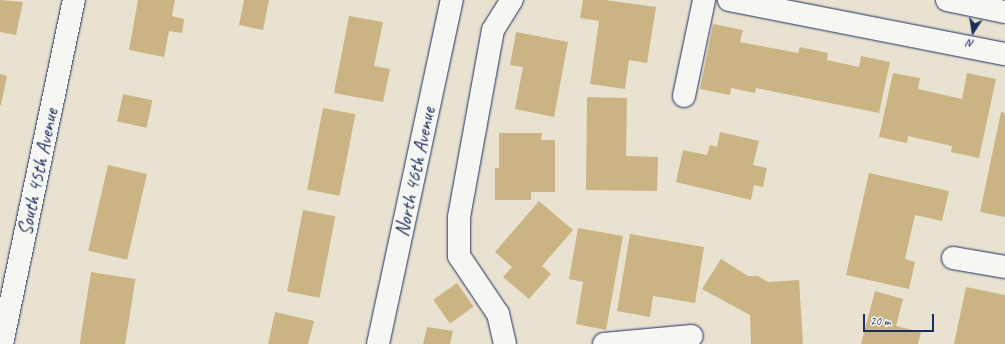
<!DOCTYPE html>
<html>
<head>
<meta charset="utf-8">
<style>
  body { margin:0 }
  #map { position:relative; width:1005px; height:344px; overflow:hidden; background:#e9e2d1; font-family:Caveat,sans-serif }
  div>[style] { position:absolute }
  .building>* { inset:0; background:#cbb483; transform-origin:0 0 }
  .roads { filter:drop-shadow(0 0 1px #1b2f5e) drop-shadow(0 0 1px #1b2f5e) }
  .minor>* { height:22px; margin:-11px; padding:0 11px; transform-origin:11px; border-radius:11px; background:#f6f6f2 }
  span { translate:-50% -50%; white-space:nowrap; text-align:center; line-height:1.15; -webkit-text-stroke:4px #f6f6f2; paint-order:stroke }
  .street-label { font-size:20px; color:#1b2f5e }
  .north { position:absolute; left:953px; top:12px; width:40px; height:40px; -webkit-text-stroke:3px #f6f6f2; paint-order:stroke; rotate:192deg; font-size:11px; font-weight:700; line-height:16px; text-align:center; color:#1b2f5e }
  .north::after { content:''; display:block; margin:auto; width:14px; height:18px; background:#1b2f5e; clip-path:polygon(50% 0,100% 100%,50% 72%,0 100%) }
  .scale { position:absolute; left:863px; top:314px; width:71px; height:18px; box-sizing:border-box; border:2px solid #1b2f5e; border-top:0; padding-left:5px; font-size:12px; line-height:14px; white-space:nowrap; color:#1b2f5e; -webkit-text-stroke:3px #f6f6f2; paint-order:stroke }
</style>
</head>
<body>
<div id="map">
  <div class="building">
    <i style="clip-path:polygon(0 0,23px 2px,16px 35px,0 32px)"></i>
    <i style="clip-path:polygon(138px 0,175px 0,172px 16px,184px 19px,182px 33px,169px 31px,164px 57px,129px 50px)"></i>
    <i style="clip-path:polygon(244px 0,269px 0,263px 30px,239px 25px)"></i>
    <i style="clip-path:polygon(583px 0,605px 0,656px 7px,647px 63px,629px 60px,625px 89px,590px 84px,599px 21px,580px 18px)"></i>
    <i style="clip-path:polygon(349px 16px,383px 22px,374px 66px,390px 69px,383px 102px,334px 93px)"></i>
    <i style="clip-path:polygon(713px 24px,743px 30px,740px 42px,798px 53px,800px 47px,828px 53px,827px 60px,859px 67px,861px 56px,890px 62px,879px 113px,756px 88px,755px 93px,731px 88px,730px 95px,700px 89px)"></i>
    <i style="clip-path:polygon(516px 32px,568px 42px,554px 117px,515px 109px,523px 67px,510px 65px)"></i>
    <i style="clip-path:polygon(893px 73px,920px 78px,918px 89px,962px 99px,967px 73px,996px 79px,979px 158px,951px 152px,952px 146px,908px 136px,907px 143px,879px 137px)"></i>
    <i style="clip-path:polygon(0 74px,7px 76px,1px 105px,0 105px)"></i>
    <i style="left:123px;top:94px;width:30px;height:28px;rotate:12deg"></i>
    <i style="clip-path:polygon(587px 97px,627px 98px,626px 156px,658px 157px,657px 191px,586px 190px)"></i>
    <i style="left:323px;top:108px;width:33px;height:83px;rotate:11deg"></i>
    <i style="clip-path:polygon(1001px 112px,1005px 113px,1005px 217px,980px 212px)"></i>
    <i style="clip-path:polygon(720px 132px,759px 141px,753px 165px,767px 168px,763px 187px,754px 185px,751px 200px,676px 182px,683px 150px,707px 155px,710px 145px,717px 147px)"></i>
    <i style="clip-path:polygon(499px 133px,542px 133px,541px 140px,555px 140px,555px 192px,531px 192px,531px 200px,495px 200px,495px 168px,499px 168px)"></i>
    <i style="left:108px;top:165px;width:40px;height:88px;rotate:13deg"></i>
    <i style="clip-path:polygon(869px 173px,949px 191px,942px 221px,915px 215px,905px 259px,915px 262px,909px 289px,846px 275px)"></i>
    <i style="clip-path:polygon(539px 201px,573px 230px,542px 266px,551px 274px,529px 299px,503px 277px,512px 267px,495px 252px)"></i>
    <i style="left:303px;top:210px;width:33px;height:83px;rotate:11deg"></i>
    <i style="clip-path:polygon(578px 228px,623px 236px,606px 330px,576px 324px,583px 282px,569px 279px)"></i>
    <i style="clip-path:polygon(630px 234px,704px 247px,695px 303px,653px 296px,650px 317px,617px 311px)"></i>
    <i style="clip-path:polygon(721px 259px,748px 276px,758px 276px,768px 282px,799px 280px,803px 344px,751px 344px,750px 315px,702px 289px)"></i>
    <i style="left:91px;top:272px;width:45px;height:73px;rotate:9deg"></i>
    <i style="left:457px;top:283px;width:29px;height:29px;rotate:55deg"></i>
    <i style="clip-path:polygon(966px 287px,1005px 295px,1005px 344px,954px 344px)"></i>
    <i style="clip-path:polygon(875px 291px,903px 299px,896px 326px,921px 332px,918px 344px,861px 344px)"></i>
    <i style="clip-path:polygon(275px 312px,314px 321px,308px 344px,268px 344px)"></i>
    <i style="clip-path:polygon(427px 327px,453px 331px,450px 344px,423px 344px)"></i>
  </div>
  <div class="roads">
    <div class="minor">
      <i style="left:729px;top:0;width:281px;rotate:11.1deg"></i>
      <i style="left:947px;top:0;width:59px;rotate:11.7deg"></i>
      <i style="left:684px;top:96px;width:98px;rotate:-78.2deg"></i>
      <i style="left:953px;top:258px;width:53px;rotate:9.8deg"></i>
      <i style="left:2px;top:344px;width:351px;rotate:-78.2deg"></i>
      <i style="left:378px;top:344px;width:352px;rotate:-77.9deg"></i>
      <i style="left:505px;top:344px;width:31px;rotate:-103deg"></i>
      <i style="left:498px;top:314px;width:70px;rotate:-123.9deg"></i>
      <i style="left:459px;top:256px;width:39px;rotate:-90deg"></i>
      <i style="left:459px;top:217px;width:190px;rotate:-79.7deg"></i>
      <i style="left:493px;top:30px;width:36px;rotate:-58deg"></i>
      <i style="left:604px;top:344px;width:88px;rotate:-5.2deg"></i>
    </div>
  </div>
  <div class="street-label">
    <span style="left:38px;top:172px;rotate:-78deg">South 45th Avenue</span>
    <span style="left:415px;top:172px;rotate:-78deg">North 46th Avenue</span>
  </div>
  <div class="north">N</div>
  <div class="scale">20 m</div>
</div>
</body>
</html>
